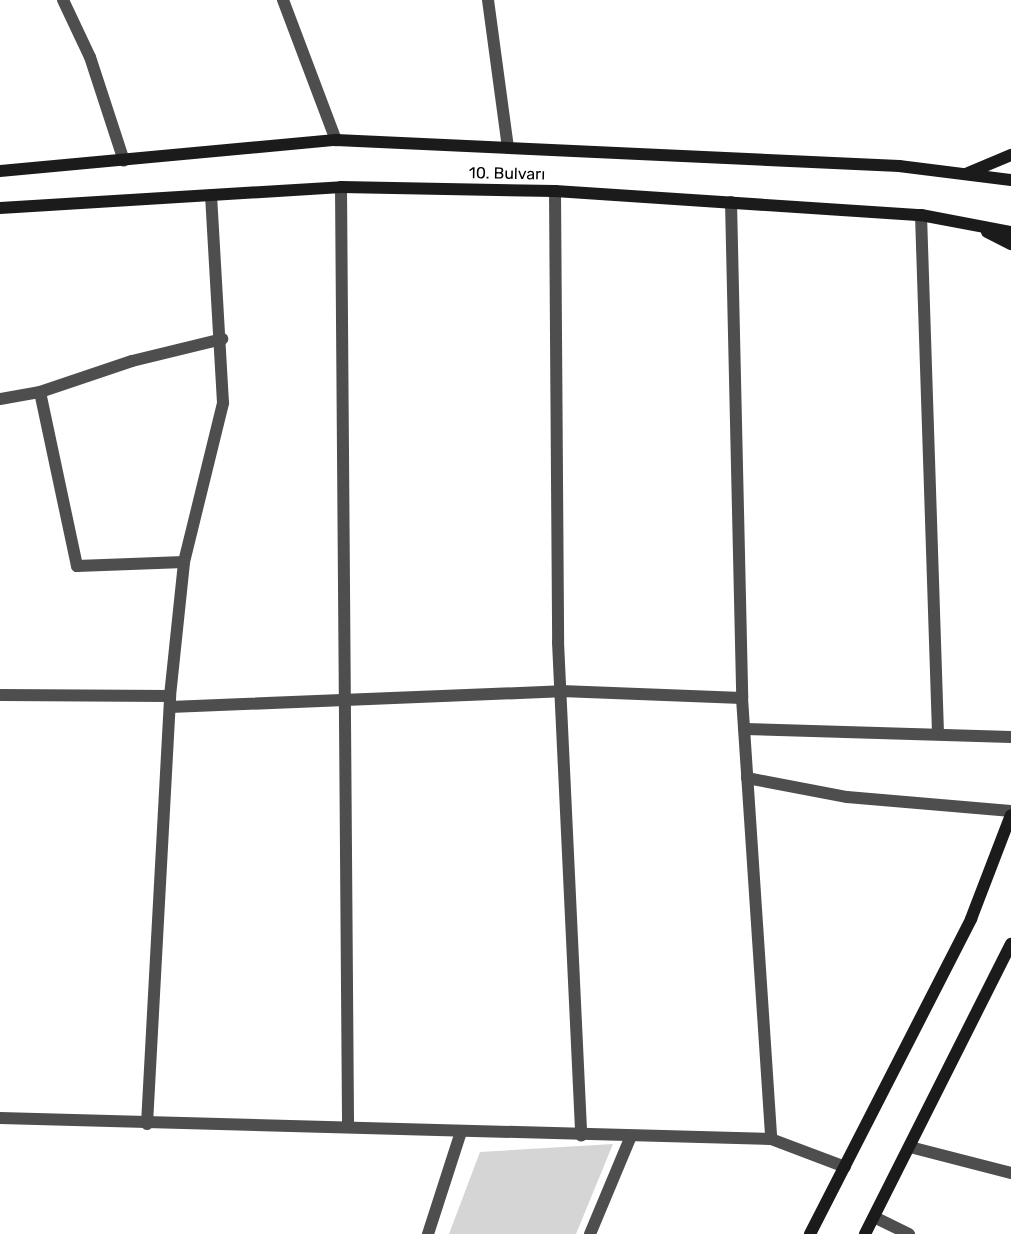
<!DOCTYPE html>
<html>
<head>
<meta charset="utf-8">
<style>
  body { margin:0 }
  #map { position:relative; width:1011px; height:1234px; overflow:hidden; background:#fff; font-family:Rubik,sans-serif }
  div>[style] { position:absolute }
  .green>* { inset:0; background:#d5d5d5 }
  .street>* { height:12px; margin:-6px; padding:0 6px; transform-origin:6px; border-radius:6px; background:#4e4e4e }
  .secondary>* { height:12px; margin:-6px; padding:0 6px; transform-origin:6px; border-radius:6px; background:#1b1b1b }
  span { translate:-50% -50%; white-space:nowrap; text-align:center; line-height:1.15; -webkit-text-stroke:4.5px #fff; paint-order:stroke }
  .street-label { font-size:16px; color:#000 }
</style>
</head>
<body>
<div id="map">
  <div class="green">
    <i style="clip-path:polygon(613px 1144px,576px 1234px,449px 1234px,480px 1152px)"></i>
  </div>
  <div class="street">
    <i style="left:63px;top:0;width:63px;rotate:64.7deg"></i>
    <i style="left:90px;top:57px;width:109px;rotate:71.9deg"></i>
    <i style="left:283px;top:0;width:150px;rotate:69.3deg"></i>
    <i style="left:488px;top:0;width:149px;rotate:82.3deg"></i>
    <i style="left:341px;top:187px;width:939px;rotate:89.57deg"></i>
    <i style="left:555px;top:191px;width:451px;rotate:89.6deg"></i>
    <i style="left:558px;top:642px;width:494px;rotate:87.3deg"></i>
    <i style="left:731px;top:202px;width:496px;rotate:88.7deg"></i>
    <i style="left:742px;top:698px;width:442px;rotate:86.2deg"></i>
    <i style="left:921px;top:215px;width:518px;rotate:88.12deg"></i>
    <i style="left:40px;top:392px;width:97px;rotate:-18.6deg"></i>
    <i style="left:132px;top:361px;width:93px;rotate:-13.7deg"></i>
    <i style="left:0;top:399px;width:41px;rotate:-9.9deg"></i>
    <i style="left:40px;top:392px;width:178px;rotate:78deg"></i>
    <i style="left:77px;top:566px;width:107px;rotate:-2.1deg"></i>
    <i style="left:0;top:695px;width:170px;rotate:0.3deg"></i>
    <i style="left:170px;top:707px;width:391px;rotate:-2.3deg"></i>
    <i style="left:561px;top:691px;width:181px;rotate:2.2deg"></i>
    <i style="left:744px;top:729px;width:267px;rotate:1.7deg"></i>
    <i style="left:747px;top:778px;width:102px;rotate:10.8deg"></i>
    <i style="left:847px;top:797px;width:165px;rotate:4.9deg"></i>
    <i style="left:0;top:1118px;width:771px;rotate:1.56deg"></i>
    <i style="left:771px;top:1139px;width:79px;rotate:20.7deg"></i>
    <i style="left:147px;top:1124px;width:429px;rotate:-86.9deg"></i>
    <i style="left:170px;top:696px;width:135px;rotate:-84deg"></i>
    <i style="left:184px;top:562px;width:164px;rotate:-76.2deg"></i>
    <i style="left:223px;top:403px;width:208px;rotate:-93.3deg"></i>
    <i style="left:910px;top:1147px;width:104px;rotate:14.4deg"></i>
    <i style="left:874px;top:1217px;width:39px;rotate:26deg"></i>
    <i style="left:428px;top:1234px;width:107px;rotate:-72.1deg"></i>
    <i style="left:590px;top:1234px;width:106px;rotate:-67.3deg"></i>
  </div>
  <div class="secondary">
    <i style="left:0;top:171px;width:337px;rotate:-5.3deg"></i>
    <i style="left:336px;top:140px;width:564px;rotate:2.64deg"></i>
    <i style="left:899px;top:166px;width:113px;rotate:7.1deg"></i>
    <i style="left:968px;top:173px;width:47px;rotate:-22.7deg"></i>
    <i style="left:0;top:208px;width:342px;rotate:-3.5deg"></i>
    <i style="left:341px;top:187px;width:214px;rotate:1.1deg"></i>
    <i style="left:555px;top:191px;width:367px;rotate:3.8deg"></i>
    <i style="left:921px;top:215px;width:92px;rotate:10.7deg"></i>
    <i style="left:987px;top:232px;width:27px;rotate:27deg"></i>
    <i style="left:810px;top:1234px;width:354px;rotate:-62.9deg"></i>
    <i style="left:971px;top:919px;width:111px;rotate:-69deg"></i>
    <i style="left:865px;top:1234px;width:325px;rotate:-63.3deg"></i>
  </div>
  <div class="street-label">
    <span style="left:507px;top:174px;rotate:1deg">10. Bulvarı</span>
  </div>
</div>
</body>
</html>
